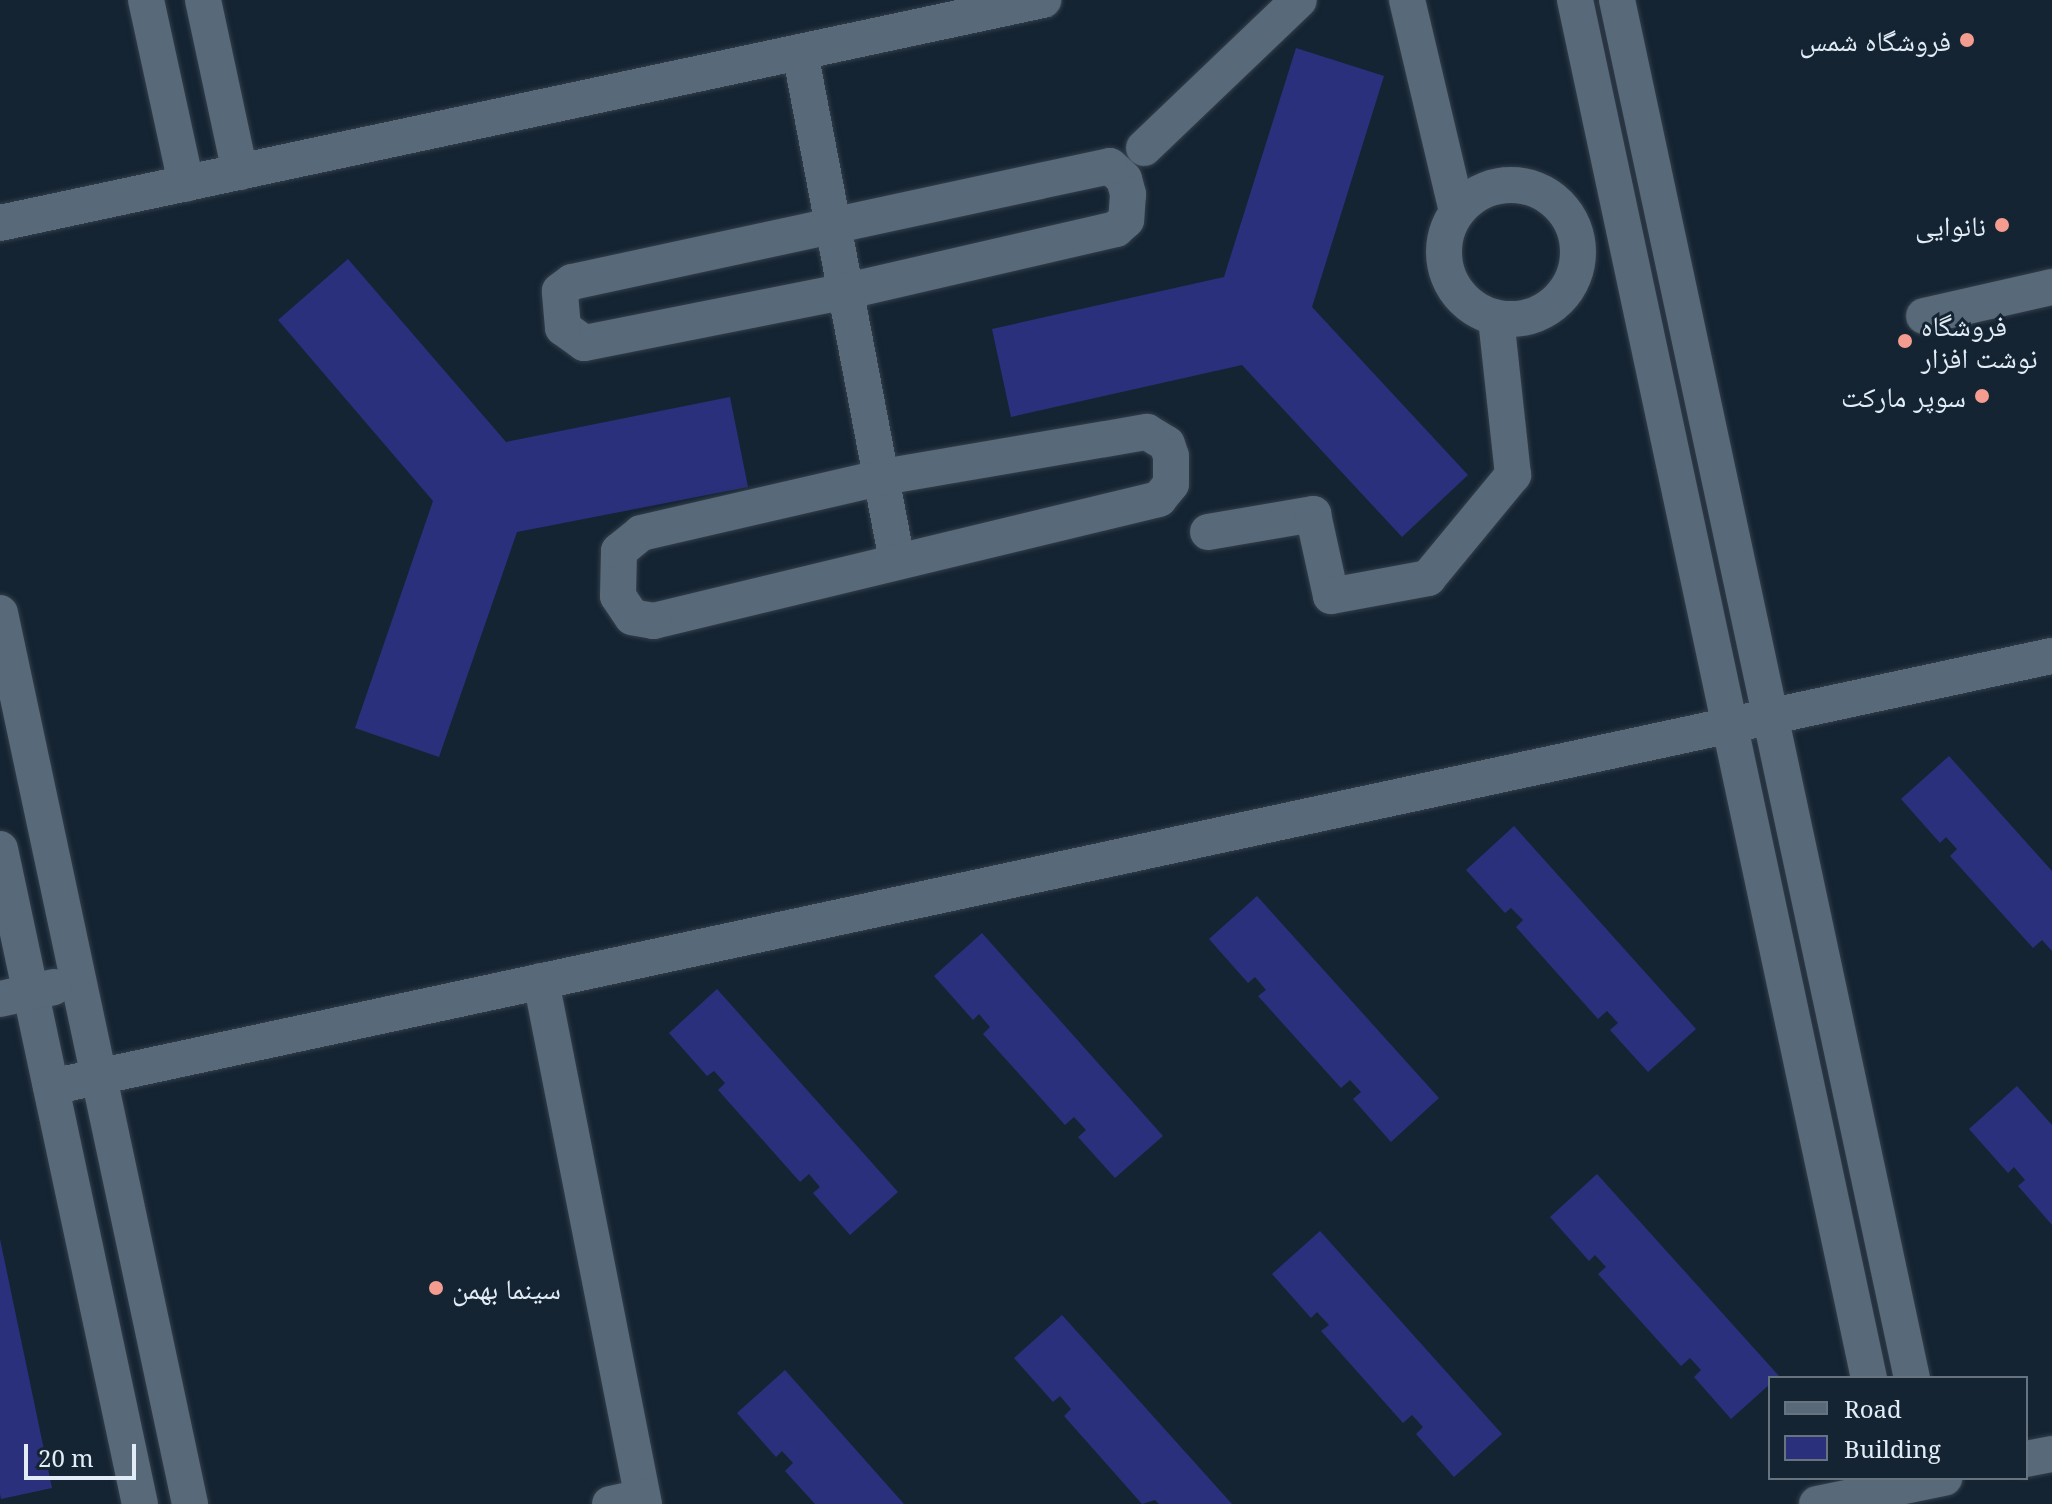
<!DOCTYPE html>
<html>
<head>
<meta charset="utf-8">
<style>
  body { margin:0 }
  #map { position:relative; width:2052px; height:1504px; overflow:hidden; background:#152432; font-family:"Noto Serif","Noto Naskh Arabic",serif }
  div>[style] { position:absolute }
  .building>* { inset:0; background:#2b307c }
  .roads { filter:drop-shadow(0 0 2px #333e4a) drop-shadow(0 0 2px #333e4a) }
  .minor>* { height:36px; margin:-18px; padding:0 18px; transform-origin:18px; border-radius:18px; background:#58697a }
  .minor>.ring { margin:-18px; padding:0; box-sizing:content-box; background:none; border:36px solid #58697a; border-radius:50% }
  .dots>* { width:22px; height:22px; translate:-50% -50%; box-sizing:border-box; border:4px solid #152432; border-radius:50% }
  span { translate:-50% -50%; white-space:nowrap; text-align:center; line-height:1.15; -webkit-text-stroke:6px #152432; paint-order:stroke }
  .poi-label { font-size:28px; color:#e2ecf6 }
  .right { translate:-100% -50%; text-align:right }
  .left { translate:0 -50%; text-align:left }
  .legend { position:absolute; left:1768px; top:1376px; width:260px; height:104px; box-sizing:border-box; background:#152432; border:2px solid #677480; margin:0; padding:10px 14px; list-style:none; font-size:24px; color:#e2ecf6 }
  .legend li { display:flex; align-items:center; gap:16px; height:40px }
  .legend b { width:40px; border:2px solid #677480 }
  .scale { position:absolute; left:24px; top:1444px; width:112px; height:36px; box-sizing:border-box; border:4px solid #e2ecf6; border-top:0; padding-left:10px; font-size:24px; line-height:28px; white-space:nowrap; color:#e2ecf6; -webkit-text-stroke:6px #152432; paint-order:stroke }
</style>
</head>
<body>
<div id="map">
  <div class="building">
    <i style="clip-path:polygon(1296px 48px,1384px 76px,1312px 307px,1468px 475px,1402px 537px,1242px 365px,1011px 417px,992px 329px,1224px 277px)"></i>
    <i style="clip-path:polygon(348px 259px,506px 442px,730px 397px,748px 487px,517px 532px,439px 757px,355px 728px,433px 501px,278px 320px)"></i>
    <i style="clip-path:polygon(1949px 756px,2052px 871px,2052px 951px,2042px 940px,2033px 948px,1950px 856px,1957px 849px,1946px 837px,1940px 843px,1901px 799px)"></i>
    <i style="clip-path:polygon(1514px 826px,1696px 1029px,1648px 1072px,1610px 1030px,1618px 1023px,1607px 1011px,1598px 1019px,1516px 927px,1523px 920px,1511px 908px,1505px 913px,1466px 870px)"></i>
    <i style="clip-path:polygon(1257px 896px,1439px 1098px,1391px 1142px,1353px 1099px,1361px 1092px,1350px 1080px,1341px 1088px,1258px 996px,1266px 990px,1255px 977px,1248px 983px,1209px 939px)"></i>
    <i style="clip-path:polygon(982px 933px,1163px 1136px,1115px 1178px,1078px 1137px,1086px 1130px,1074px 1117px,1065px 1125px,983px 1034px,990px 1027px,979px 1014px,973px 1020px,934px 976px)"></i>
    <i style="clip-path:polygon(717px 989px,898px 1192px,850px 1235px,813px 1193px,820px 1187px,809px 1174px,800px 1182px,718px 1090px,725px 1083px,714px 1071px,707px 1076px,669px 1033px)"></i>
    <i style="clip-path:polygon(2017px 1086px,2052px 1125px,2052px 1225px,2018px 1186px,2025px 1180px,2014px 1167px,2008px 1173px,1969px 1129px)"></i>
    <i style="clip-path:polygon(1597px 1174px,1779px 1376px,1770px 1378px,1770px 1384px,1731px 1419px,1694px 1377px,1701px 1370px,1690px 1358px,1681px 1366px,1598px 1274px,1606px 1267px,1595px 1255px,1589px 1261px,1550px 1217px)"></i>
    <i style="clip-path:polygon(1320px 1231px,1502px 1434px,1454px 1477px,1416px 1434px,1423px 1427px,1412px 1415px,1403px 1423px,1321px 1331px,1329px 1325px,1317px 1312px,1311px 1318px,1272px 1274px)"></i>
    <i style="clip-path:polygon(0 1239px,52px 1488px,1px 1499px,0 1494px)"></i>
    <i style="clip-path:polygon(1062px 1315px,1232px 1504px,1159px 1504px,1155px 1500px,1142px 1504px,1064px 1416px,1071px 1409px,1060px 1396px,1053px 1402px,1014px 1358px)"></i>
    <i style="clip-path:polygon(785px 1370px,904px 1504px,815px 1504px,785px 1471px,793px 1463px,782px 1451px,776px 1457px,737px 1413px)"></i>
  </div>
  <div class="roads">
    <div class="minor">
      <i style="left:146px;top:0;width:188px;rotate:77.7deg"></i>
      <i style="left:203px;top:0;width:176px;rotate:77.9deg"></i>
      <i style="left:1407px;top:0;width:217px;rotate:76.7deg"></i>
      <i style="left:1575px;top:0;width:1409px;rotate:77.96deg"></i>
      <i style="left:1617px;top:0;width:1409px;rotate:77.92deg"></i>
      <i style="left:800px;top:52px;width:518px;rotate:79.21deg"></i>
      <i style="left:1144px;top:148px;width:214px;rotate:-43.7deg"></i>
      <i style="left:1110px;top:166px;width:19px;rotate:43deg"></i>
      <i style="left:1124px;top:179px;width:16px;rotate:75deg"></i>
      <i style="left:1128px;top:194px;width:26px;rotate:94deg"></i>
      <i style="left:1126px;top:220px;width:13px;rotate:138deg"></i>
      <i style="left:1116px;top:229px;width:276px;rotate:167deg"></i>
      <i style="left:847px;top:291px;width:268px;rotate:168.8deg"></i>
      <i style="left:584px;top:343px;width:26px;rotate:-144deg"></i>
      <i style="left:563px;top:328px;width:37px;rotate:-95deg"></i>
      <i style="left:560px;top:291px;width:15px;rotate:-37deg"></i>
      <i style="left:572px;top:282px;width:550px;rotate:-12.17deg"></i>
      <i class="ring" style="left:1444px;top:185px;width:98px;height:98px"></i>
      <i style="left:0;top:223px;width:1067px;rotate:-12.07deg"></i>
      <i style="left:1924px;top:316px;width:131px;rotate:-12.8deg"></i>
      <i style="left:1147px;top:432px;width:23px;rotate:31deg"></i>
      <i style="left:1167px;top:444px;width:13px;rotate:72deg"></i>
      <i style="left:1171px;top:456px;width:28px;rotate:90deg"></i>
      <i style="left:1171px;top:484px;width:19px;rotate:129deg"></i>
      <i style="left:1159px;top:499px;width:520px;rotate:166.42deg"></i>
      <i style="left:654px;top:621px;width:22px;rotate:-170deg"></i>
      <i style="left:632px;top:617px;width:25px;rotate:-124deg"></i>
      <i style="left:618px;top:596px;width:45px;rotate:-88.7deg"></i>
      <i style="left:619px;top:551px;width:28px;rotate:-39deg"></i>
      <i style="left:641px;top:533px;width:248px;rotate:-13deg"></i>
      <i style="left:883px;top:477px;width:268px;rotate:-9.7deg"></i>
      <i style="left:1208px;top:532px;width:107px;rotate:-9.7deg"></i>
      <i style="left:1313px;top:514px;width:84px;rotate:77.6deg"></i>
      <i style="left:1331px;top:596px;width:99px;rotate:-10.5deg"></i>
      <i style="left:1428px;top:578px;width:134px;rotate:-50.5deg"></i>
      <i style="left:1513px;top:475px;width:158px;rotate:-96.2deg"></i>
      <i style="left:0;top:613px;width:911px;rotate:77.96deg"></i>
      <i style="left:0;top:849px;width:670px;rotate:77.94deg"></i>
      <i style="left:541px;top:981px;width:533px;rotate:78.86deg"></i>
      <i style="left:0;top:999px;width:55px;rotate:-12.5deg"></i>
      <i style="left:51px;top:1087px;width:2047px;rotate:-12.16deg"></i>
      <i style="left:2026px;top:1459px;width:26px;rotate:-11deg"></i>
      <i style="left:610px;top:1504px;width:33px;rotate:-12deg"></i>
      <i style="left:1817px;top:1504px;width:130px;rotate:-11.6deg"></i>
    </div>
  </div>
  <div class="dots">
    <i style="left:1967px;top:40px;background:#f59c91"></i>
    <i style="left:2002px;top:225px;background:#f59c91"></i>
    <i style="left:1905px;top:341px;background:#f59c91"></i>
    <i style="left:1982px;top:396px;background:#f59c91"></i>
    <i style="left:436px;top:1288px;background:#f59c91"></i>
  </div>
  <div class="poi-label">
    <span class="right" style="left:1951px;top:40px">فروشگاه شمس</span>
    <span class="right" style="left:1986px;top:225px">نانوایی</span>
    <span class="left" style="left:1921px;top:341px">فروشگاه<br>نوشت افزار</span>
    <span class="right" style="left:1966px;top:396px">سوپر مارکت</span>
    <span class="left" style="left:452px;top:1288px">سینما بهمن</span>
  </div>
  <ul class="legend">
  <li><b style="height:10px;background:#58697a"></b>Road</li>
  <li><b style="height:22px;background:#2b307c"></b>Building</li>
  </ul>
  <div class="scale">20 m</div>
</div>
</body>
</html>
